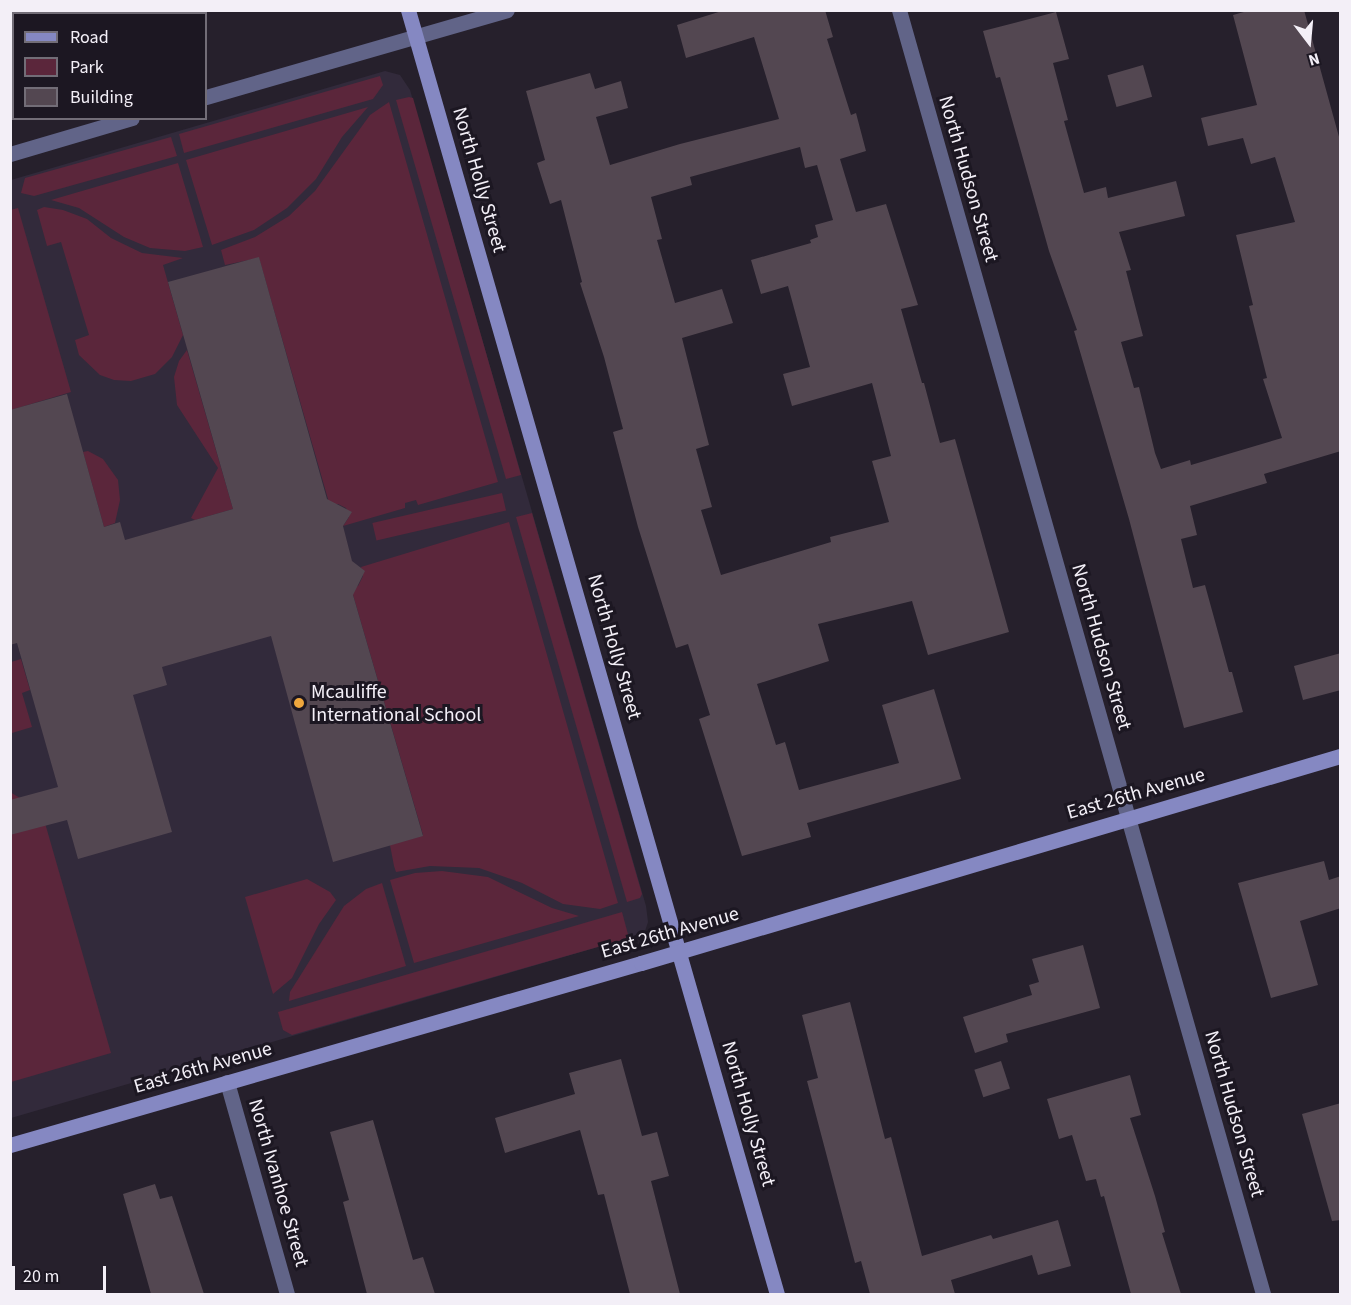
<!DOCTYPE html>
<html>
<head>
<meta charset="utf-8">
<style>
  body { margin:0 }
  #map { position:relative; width:1351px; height:1305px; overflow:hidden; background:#26202c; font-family:"Source Sans 3",sans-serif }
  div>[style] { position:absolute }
  .built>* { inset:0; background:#322a3b }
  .green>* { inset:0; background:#5b263b; transform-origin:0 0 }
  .building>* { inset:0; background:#534751; transform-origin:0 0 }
  .street>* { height:15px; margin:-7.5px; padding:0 7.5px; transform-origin:7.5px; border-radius:7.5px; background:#616488 }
  .secondary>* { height:15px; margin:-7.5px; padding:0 7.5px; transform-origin:7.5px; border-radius:7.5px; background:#8588c2 }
  .dots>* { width:16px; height:16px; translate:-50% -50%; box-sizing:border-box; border:3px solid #1c1722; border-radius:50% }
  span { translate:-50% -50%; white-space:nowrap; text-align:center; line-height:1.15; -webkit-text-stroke:6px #1c1722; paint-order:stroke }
  .street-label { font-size:20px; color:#f3eff7 }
  .poi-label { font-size:20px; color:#f3eff7 }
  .left { translate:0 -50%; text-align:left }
  .frame { position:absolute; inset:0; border:12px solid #f3eff7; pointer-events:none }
  .legend { position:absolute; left:12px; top:12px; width:195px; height:108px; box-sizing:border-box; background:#1c1722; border:2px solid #726d77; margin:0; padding:8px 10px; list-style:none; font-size:18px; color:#f3eff7 }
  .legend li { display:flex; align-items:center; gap:12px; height:30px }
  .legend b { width:30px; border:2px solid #726d77 }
  .north { position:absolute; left:1279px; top:12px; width:60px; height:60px; -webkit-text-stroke:4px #1c1722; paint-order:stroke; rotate:164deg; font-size:16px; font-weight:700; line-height:24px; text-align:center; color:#f3eff7 }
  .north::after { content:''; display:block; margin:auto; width:21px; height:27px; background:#f3eff7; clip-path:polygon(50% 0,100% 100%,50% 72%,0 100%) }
  .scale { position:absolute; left:12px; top:1266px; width:94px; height:27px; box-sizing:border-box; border:3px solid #f3eff7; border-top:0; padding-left:8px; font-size:18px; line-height:21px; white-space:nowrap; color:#f3eff7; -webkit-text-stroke:4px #1c1722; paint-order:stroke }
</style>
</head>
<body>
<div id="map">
  <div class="built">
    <i style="clip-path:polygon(385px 71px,400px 75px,410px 90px,646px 906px,648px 922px,645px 931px,629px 938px,11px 1118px,11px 180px)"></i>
  </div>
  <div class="green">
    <i style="clip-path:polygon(380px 76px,383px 85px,373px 99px,184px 153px,179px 134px)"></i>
    <i style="clip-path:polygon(409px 97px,413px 98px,521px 475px,506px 479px,396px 100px)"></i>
    <i style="clip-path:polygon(389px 102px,498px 482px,418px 505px,416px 500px,405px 503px,405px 508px,343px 526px,349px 517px,346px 508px,338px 504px,330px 506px,259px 258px,225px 265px,221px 250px,255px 237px,289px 216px,315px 191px,370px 115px)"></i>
    <i style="clip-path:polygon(368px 107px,342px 137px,316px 179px,287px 208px,254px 230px,212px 245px,186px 160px)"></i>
    <i style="clip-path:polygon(171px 137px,177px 156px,34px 196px,21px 193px,25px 178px)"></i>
    <i style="clip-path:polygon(178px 163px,203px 247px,185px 251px,150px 248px,124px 237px,79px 208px,51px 200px)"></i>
    <i style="clip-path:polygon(44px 207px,63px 210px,87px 219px,111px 238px,142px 253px,183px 258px,163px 265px,183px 335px,172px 357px,155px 374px,131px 381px,114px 380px,100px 375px,79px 355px,75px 340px,89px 335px,61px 242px,47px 246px,37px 210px)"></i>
    <i style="clip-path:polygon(18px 208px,71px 392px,11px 410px,10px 210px)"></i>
    <i style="clip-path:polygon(187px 350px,233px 509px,195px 520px,191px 518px,218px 468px,177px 405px,174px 377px,179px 361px)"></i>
    <i style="clip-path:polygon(88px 451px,103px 459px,118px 480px,120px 500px,115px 523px,104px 527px,83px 452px)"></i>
    <i style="left:502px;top:493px;width:18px;height:133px;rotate:77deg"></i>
    <i style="clip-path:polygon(532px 513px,642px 894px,640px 898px,627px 902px,516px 517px)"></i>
    <i style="clip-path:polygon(509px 522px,618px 903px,600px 909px,563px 904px,522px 883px,479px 868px,430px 866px,396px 872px,394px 866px,390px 845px,423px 835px,351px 588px,358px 586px,363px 576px,361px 567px)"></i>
    <i style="clip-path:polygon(21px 659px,30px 690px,22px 693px,32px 727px,12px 733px,11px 735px,11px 662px)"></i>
    <i style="clip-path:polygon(10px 792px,25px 801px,45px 823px,111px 1053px,11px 1082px)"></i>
    <i style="clip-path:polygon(442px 871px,488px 877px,552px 908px,579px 916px,414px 963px,390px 880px,415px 873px)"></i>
    <i style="clip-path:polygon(307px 879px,330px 892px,336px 900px,319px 924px,292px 978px,273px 994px,245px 897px)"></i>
    <i style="clip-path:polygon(382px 883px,406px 966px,289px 1001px,290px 992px,344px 906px,366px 889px)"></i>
    <i style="clip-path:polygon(622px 912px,629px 938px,292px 1035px,283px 1030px,278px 1012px)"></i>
  </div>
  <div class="building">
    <i style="clip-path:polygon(evenodd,725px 10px,825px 10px,833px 37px,827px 39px,851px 115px,856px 113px,866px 151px,840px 159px,856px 212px,886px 204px,918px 305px,901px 309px,922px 383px,924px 383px,940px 443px,955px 439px,1009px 632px,928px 655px,912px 601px,818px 624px,829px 661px,757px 684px,776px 745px,785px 742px,799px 790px,899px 763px,882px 705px,934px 689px,961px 779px,807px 823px,811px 837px,742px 856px,699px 719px,710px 715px,688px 644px,676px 648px,638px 527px,613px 432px,623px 429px,604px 357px,580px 283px,582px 282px,561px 200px,550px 204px,537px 163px,545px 160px,526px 91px,590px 73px,595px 89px,621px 81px,628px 108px,596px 117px,610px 165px,680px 144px,779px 119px,754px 37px,686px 58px,677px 25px,725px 10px,800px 147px,805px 168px,817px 165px,833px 220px,815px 225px,818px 237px,810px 240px,811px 243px,751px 260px,761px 294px,788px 286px,810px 367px,783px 374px,792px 406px,872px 383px,891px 456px,872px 461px,889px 522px,830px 537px,831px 542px,721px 575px,701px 510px,712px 507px,696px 449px,709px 445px,682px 338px,733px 323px,722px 289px,675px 303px,657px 240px,662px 239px,651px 197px,692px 185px,690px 177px,800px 147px)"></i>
    <i style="clip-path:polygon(1251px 10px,1304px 10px,1341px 144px,1341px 451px,1264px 474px,1267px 483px,1190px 506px,1197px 535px,1181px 539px,1193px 588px,1205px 585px,1229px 672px,1232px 672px,1243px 712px,1184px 728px,1129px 519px,1074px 331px,1077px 330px,1049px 251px,1000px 77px,996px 78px,983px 31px,1056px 12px,1069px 59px,1053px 63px,1068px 120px,1064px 121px,1084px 193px,1106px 187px,1108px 198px,1176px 181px,1185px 216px,1119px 232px,1131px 270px,1126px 271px,1143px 336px,1121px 342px,1134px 388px,1139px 387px,1155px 453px,1161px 469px,1190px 460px,1191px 465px,1282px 438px,1263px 379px,1267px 378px,1249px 306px,1253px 305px,1236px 235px,1295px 222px,1275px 157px,1251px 164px,1243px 138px,1208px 146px,1201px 118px,1257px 105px,1233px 15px)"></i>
    <i style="left:1143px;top:65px;width:33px;height:37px;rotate:74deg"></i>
    <i style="clip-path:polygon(259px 257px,327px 499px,352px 512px,343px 526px,352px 561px,365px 571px,353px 595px,423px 836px,333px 862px,271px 636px,162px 667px,167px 685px,133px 695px,172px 832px,78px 859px,67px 820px,10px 835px,10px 800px,58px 787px,17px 643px,10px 645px,10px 410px,67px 394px,104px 527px,120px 522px,125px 540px,233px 509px,168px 282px)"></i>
    <i style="clip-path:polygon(1341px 653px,1341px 690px,1303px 700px,1294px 666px)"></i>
    <i style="clip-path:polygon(1324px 861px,1329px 880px,1341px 876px,1341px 908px,1300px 921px,1318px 985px,1271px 998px,1238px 883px)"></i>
    <i style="clip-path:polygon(1083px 945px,1100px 1008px,1006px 1034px,1008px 1042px,975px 1053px,963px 1017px,1032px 995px,1029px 985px,1039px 982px,1032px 959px)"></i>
    <i style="clip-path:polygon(850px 1002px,885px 1139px,891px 1137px,922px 1256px,991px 1235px,993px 1239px,1058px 1220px,1071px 1266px,1038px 1275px,1032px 1255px,951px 1280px,955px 1294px,870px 1294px,861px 1261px,855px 1263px,807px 1081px,818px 1078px,802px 1015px)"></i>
    <i style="clip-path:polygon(621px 1059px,642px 1136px,657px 1132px,669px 1176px,651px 1181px,680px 1294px,630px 1294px,604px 1194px,598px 1195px,580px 1130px,505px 1153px,495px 1118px,575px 1094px,569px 1073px)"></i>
    <i style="left:1001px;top:1061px;width:29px;height:28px;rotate:72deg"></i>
    <i style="clip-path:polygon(1130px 1075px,1141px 1115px,1130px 1118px,1155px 1196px,1165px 1232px,1162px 1233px,1181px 1294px,1131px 1294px,1104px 1196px,1101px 1197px,1096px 1179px,1086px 1181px,1072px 1135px,1059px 1139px,1047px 1099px)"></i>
    <i style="clip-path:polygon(1341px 1103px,1341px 1220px,1332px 1221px,1302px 1114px)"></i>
    <i style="clip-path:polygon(373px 1120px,413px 1260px,423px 1257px,435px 1294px,367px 1294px,343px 1202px,349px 1200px,330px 1132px)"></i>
    <i style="clip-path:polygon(155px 1184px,160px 1199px,172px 1196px,204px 1294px,151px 1294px,123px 1194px)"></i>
  </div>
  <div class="street">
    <i style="left:899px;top:10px;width:1335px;rotate:74.17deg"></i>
    <i style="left:206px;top:97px;width:313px;rotate:-16.1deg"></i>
    <i style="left:10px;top:154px;width:127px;rotate:-16.4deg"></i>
    <i style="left:227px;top:1082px;width:220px;rotate:74.2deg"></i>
  </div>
  <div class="secondary">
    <i style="left:408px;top:10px;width:1336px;rotate:73.97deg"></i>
    <i style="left:10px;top:1145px;width:657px;rotate:-16.09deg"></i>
    <i style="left:641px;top:963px;width:729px;rotate:-16.5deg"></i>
  </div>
  <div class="dots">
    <i style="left:299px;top:703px;background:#efa73d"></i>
  </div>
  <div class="street-label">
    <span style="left:968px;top:179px;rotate:74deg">North Hudson Street</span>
    <span style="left:479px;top:180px;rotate:74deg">North Holly Street</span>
    <span style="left:614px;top:647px;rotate:74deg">North Holly Street</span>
    <span style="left:1101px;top:647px;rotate:74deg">North Hudson Street</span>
    <span style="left:1136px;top:794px;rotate:-16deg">East 26th Avenue</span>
    <span style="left:670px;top:933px;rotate:-16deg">East 26th Avenue</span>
    <span style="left:203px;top:1068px;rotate:-16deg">East 26th Avenue</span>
    <span style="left:748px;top:1114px;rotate:74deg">North Holly Street</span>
    <span style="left:1234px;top:1114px;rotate:74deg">North Hudson Street</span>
    <span style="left:278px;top:1183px;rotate:74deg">North Ivanhoe Street</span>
  </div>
  <div class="poi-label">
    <span class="left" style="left:311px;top:704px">Mcauliffe<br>International School</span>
  </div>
  <div class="frame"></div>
  <ul class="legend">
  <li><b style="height:8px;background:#8588c2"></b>Road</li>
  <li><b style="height:16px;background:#5b263b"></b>Park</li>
  <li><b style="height:16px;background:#534751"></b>Building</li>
  </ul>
  <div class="north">N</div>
  <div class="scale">20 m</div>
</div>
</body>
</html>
